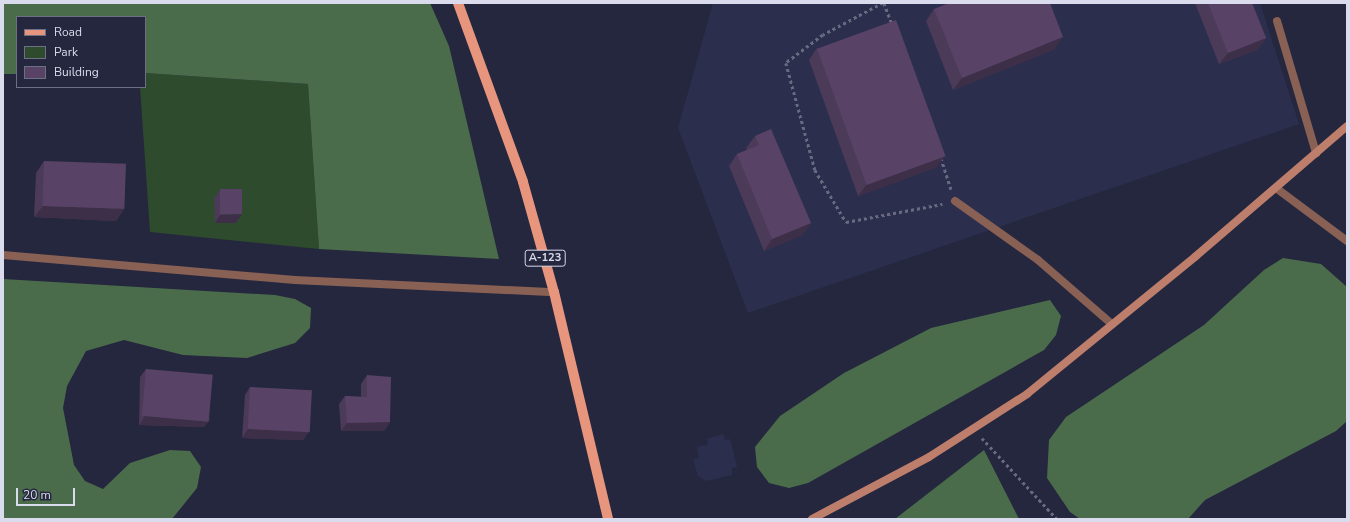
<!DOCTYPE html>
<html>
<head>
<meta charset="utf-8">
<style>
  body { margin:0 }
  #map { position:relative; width:1350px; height:522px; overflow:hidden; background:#25273f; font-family:"Nunito Sans",sans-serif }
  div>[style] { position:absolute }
  .built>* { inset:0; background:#2c2e4d }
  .green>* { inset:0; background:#2e4b2e }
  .forest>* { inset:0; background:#4b6c4b }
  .path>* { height:2.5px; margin-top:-1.25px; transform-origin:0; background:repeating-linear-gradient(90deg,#696a80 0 3px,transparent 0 6px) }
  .lane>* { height:8px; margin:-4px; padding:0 4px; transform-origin:4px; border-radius:4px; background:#886054 }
  .street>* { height:8px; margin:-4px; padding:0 4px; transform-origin:4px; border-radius:4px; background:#886054 }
  .secondary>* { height:8px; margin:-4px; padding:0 4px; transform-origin:4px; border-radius:4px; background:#be7e6c }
  .primary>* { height:10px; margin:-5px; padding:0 5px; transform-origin:5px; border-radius:5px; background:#e8957d }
  .wall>* { inset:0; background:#4c3a59 }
  .shaded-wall>* { inset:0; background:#3e2f48 }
  .building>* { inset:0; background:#584367; transform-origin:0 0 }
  span { translate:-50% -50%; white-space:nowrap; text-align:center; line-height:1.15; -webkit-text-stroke:4px #25273f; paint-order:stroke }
  .shield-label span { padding:1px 3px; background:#25273f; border:1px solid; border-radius:3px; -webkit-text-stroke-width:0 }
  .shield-label { font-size:11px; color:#dadbec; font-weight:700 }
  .frame { position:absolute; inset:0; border:4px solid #dadbec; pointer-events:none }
  .legend { position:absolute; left:16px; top:16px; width:130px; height:72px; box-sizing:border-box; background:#25273f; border:1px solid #6d6f84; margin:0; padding:5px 7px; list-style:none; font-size:12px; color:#dadbec }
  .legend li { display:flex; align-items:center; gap:8px; height:20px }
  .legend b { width:20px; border:1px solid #6d6f84 }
  .scale { position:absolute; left:16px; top:488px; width:59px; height:18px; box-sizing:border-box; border:2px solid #dadbec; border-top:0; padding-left:5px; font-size:12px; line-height:14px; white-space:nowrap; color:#dadbec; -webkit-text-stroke:3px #25273f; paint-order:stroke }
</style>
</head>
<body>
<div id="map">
  <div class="built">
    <i style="clip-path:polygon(713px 3px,1260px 3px,1299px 124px,748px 313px,678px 128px)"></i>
    <i style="clip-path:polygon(723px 434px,725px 440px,730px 439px,737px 467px,732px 468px,732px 475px,706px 481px,698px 476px,693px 459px,699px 458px,697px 447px,708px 445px,707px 439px)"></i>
  </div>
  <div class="green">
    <i style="clip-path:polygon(145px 73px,308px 84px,319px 249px,150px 232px,140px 87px,145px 87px)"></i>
  </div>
  <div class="forest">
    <i style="clip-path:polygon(3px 3px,430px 3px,449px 46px,499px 259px,319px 249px,308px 84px,145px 73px,145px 17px,17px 17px,17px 74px,3px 74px)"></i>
    <i style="clip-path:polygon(1283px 258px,1321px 264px,1347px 287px,1347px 421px,1336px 431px,1205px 500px,1188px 519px,1080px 519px,1070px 512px,1047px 478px,1049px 440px,1066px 417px,1204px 325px,1264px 270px)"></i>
    <i style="clip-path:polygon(3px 279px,275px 295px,295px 299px,311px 308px,310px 328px,295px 343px,247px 358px,183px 355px,124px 340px,86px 351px,67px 386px,63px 408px,74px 465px,85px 481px,103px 489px,130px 463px,170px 450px,190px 451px,201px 467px,197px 488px,172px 519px,3px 519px)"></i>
    <i style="clip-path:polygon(1050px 300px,1061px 316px,1056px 335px,1044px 350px,808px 483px,789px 488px,769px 483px,757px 467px,755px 447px,780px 416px,844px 373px,931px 328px)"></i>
    <i style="clip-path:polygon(984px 450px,1019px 519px,895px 519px)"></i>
  </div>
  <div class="path">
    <i style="left:883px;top:3px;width:68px;rotate:151.9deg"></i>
    <i style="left:823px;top:35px;width:46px;rotate:142.9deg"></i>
    <i style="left:786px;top:63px;width:111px;rotate:74.8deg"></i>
    <i style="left:815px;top:170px;width:61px;rotate:59.2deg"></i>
    <i style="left:846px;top:222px;width:98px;rotate:-10.6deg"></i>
    <i style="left:884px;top:3px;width:22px;rotate:69deg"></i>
    <i style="left:941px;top:158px;width:33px;rotate:72deg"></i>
    <i style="left:982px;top:438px;width:110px;rotate:47.2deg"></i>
  </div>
  <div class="lane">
    <i style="left:1277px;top:21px;width:138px;rotate:73.5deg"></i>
    <i style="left:955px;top:201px;width:102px;rotate:35.4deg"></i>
    <i style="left:1038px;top:260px;width:98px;rotate:40.9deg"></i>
  </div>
  <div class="street">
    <i style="left:1276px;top:188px;width:89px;rotate:36.7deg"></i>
    <i style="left:3px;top:255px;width:293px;rotate:4.9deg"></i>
    <i style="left:295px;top:280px;width:259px;rotate:2.7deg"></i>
  </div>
  <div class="secondary">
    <i style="left:812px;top:519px;width:132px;rotate:-27.9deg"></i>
    <i style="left:929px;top:457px;width:117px;rotate:-32.7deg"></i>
    <i style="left:1027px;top:394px;width:218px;rotate:-39.2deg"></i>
    <i style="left:1196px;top:256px;width:199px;rotate:-40.7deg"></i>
  </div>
  <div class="primary">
    <i style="left:458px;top:3px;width:190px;rotate:70deg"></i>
    <i style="left:523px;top:182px;width:114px;rotate:74.3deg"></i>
    <i style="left:554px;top:292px;width:233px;rotate:76.6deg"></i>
  </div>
  <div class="wall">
    <i style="clip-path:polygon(1195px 3px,1252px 3px,1266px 38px,1257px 50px,1219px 64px)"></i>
    <i style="clip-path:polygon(934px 9px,1055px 49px,953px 90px,926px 21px)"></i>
    <i style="clip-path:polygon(817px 48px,937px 167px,858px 196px,809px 60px)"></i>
    <i style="clip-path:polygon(755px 136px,811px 223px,802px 235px,764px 251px,729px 166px,737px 154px,747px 150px,746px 148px)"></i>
    <i style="clip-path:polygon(44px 161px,124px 209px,116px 221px,34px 217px,36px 173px)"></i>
    <i style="clip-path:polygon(220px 190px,236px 223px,215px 223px,214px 198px)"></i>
    <i style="clip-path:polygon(146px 369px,210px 419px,204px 427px,139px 425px,140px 377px)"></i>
    <i style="clip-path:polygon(367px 375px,390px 422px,384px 431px,341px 431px,339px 404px,345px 396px,361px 397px,361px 384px)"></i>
    <i style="clip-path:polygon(250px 387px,309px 431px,303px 440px,242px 438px,245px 395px)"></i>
  </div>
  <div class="shaded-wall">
    <i style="clip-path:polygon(1063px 37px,1055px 49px,953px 90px,962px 78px)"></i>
    <i style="clip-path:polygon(1266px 38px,1257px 50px,1219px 64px,1228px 53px)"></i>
    <i style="clip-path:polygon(945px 156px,937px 167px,858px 196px,867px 184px)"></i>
    <i style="clip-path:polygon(43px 206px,124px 209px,116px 221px,34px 217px)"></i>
    <i style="clip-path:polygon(242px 214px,236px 223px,215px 223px,220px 215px)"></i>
    <i style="clip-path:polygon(811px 223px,802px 235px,764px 251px,772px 239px)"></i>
    <i style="clip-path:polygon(145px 416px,210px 419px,204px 427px,139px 425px)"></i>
    <i style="clip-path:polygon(390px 422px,384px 431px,341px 431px,347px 423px)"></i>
    <i style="clip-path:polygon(248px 429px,309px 431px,303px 440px,242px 438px)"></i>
  </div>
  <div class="building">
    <i style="clip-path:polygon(949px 3px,1050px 3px,1063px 37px,962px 78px,934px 9px)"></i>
    <i style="clip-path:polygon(1208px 3px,1252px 3px,1266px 38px,1228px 53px)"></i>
    <i style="left:896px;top:20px;width:145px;height:84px;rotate:70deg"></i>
    <i style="clip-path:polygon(771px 129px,811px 223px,772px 239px,737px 154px,759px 145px,755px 136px)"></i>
    <i style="left:44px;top:161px;width:82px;height:45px;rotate:2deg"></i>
    <i style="left:242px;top:189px;width:25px;height:22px;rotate:90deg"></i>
    <i style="left:146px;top:369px;width:67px;height:47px;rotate:5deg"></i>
    <i style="clip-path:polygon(367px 375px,391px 377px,390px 422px,347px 423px,345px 396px,367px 397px)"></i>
    <i style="left:250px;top:387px;width:62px;height:42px;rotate:3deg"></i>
  </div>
  <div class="shield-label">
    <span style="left:545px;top:258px">А-123</span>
  </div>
  <div class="frame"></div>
  <ul class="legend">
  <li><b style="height:5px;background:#e8957d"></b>Road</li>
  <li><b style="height:11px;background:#2e4b2e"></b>Park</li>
  <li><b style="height:11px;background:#584367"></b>Building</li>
  </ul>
  <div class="scale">20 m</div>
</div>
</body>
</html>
